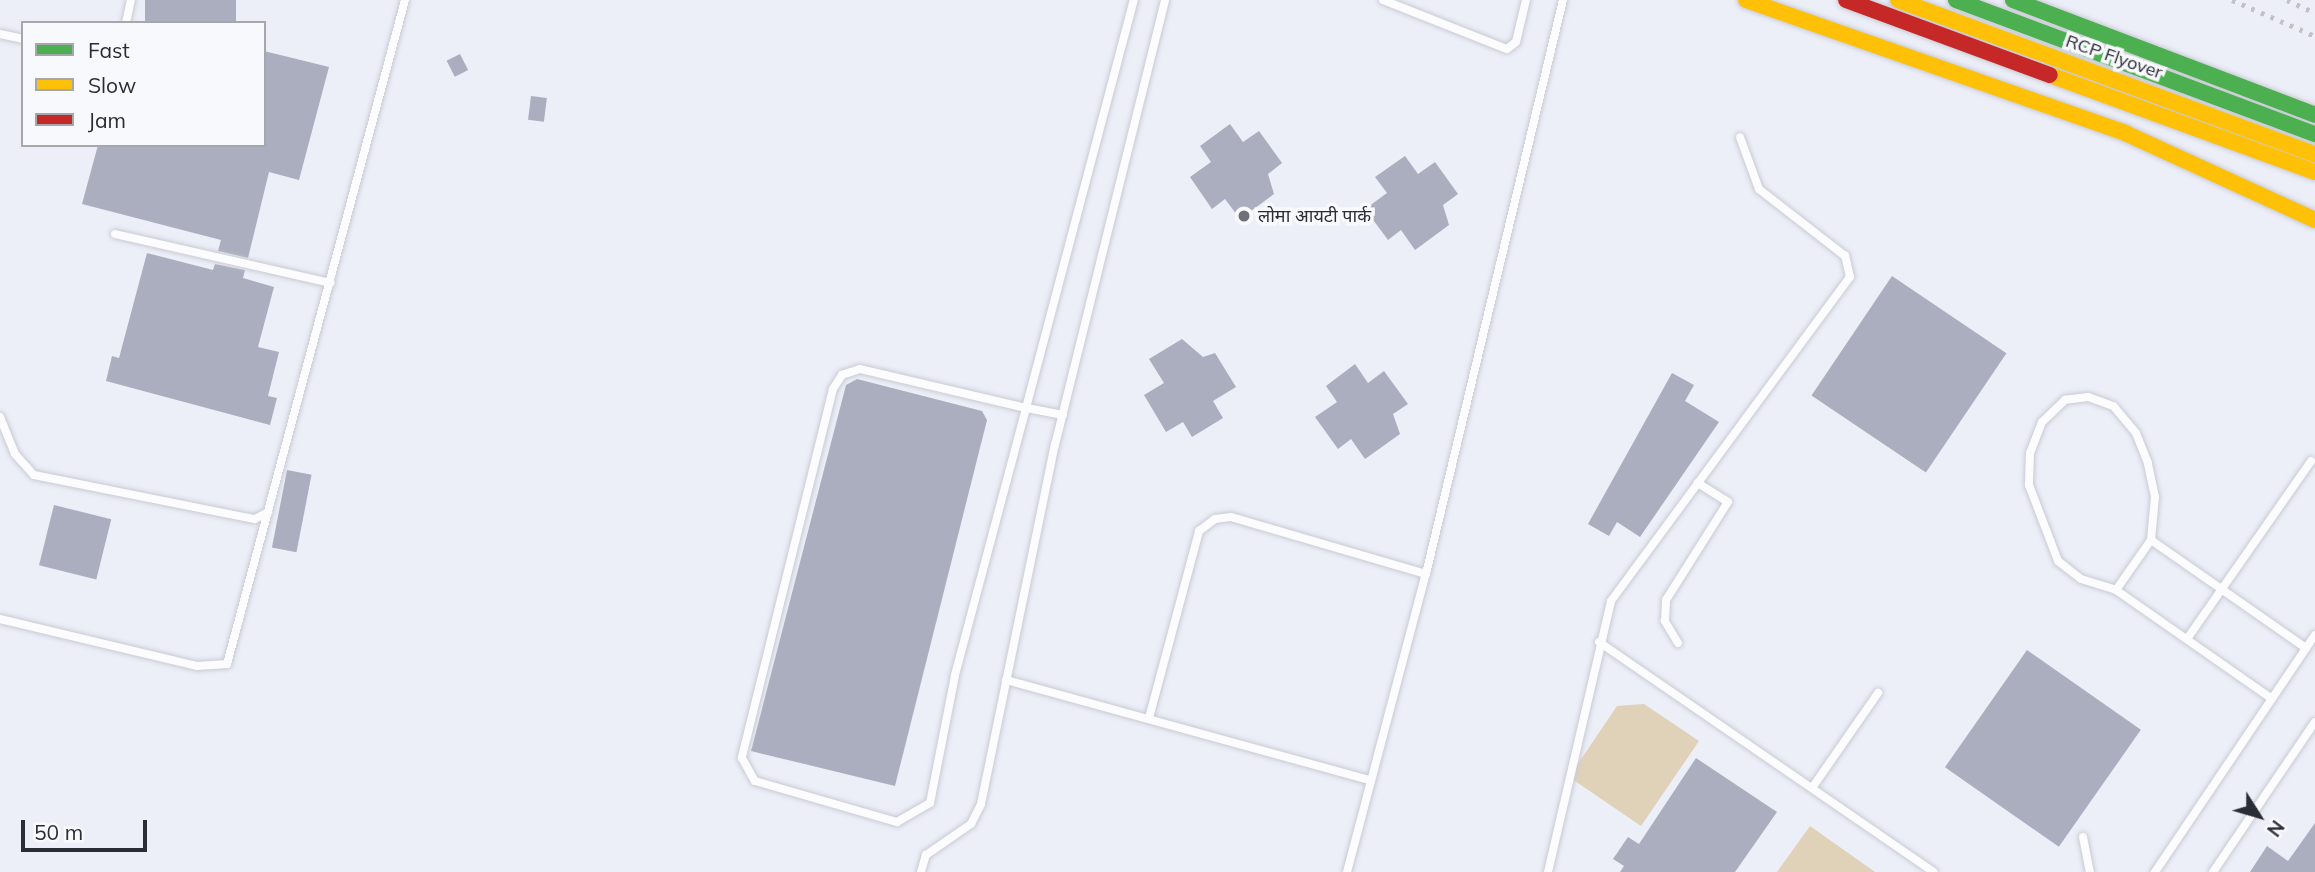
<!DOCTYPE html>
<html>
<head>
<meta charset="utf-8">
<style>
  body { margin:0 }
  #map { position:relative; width:2315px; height:872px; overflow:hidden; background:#eceef8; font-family:Mulish,"Noto Sans Devanagari",sans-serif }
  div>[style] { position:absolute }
  .green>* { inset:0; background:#e0d2b9 }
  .building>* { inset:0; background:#abaebf; transform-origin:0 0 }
  .roads { filter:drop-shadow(0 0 2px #c9cbd3) drop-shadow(0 0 2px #c9cbd3) }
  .lane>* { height:8px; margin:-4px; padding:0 4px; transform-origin:4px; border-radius:4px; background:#fcfcfe }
  .fast>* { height:16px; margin:-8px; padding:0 8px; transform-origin:8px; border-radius:8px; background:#4caf50 }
  .slow>* { height:16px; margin:-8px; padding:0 8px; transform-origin:8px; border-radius:8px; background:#ffc107 }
  .jam>* { height:16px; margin:-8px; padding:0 8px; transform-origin:8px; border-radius:8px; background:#c62828 }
  .rail>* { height:5px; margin-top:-2.5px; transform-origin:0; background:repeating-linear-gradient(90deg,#c2c2c4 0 3.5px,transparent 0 10.5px) }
  .dots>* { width:19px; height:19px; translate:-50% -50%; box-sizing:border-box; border:4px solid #f8f9fd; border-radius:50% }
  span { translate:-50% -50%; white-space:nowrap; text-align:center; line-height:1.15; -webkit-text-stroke:7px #f8f9fd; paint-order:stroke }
  .street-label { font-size:18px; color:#2b2d34 }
  .poi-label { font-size:18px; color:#2b2d34 }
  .left { translate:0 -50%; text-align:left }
  .legend { position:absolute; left:21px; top:21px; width:245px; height:126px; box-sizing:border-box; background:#f8f9fd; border:2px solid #a6a7ad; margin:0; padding:9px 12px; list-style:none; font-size:21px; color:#2b2d34 }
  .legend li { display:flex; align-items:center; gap:14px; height:35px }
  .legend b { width:35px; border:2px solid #a6a7ad }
  .north { position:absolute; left:2224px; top:781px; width:70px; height:70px; -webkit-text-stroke:5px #f8f9fd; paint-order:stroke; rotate:127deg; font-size:19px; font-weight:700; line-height:28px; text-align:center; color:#2b2d34 }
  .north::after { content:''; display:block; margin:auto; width:24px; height:32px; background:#2b2d34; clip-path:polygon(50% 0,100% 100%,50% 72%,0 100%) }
  .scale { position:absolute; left:21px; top:820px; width:126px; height:32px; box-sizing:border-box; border:4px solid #2b2d34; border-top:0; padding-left:9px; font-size:21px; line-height:24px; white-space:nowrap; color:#2b2d34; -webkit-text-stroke:5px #f8f9fd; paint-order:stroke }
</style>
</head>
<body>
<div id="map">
  <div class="green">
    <i style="clip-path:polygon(1644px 704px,1699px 741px,1641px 826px,1569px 777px,1617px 706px)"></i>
    <i style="clip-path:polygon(1810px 826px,1875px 872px,1777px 872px)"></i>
  </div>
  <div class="building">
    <i style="left:145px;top:0;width:91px;height:24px"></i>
    <i style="clip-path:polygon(264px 51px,329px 67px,299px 180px,269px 172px,248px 258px,218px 251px,221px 240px,82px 204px,98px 145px,264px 145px)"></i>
    <i style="left:460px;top:54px;width:18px;height:15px;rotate:63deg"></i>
    <i style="left:531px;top:96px;width:16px;height:24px;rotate:7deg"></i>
    <i style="clip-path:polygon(1230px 124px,1243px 142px,1259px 131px,1282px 163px,1268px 174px,1274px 194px,1240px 219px,1225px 199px,1212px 209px,1190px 177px,1211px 162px,1200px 146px)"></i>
    <i style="clip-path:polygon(1405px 156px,1418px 174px,1435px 162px,1458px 194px,1443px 205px,1449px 225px,1415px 250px,1401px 230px,1388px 240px,1365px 209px,1387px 193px,1375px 177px)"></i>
    <i style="clip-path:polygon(147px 253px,213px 270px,215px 264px,245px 270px,243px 278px,274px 287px,258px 347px,279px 352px,268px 396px,277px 398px,270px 425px,106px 381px,112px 356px,119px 358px)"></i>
    <i style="left:1892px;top:276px;width:138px;height:144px;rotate:34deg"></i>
    <i style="clip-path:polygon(1182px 339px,1203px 357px,1215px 353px,1236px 387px,1213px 401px,1223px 418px,1192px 437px,1183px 422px,1166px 432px,1144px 395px,1164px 383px,1149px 359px)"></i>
    <i style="clip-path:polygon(1355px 364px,1368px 383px,1384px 371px,1408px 404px,1393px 414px,1400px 434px,1365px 459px,1351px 439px,1338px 449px,1315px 417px,1337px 402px,1326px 386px)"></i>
    <i style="clip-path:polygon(1672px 373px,1694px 385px,1685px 401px,1719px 422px,1640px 537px,1617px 522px,1609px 536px,1588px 524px)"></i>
    <i style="clip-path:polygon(857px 379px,982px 411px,987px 420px,895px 786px,751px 751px,846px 385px)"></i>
    <i style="left:287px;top:470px;width:25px;height:79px;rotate:11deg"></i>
    <i style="left:54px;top:505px;width:59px;height:62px;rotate:14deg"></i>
    <i style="left:2027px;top:650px;width:139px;height:143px;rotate:35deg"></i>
    <i style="clip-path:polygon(1696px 758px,1777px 812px,1735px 872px,1620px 872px,1624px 866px,1613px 859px,1628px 837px,1639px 844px)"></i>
    <i style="clip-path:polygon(2315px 823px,2315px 872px,2250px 872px,2267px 846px,2288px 861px)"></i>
  </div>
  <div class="roads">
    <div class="lane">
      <i style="left:1383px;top:0;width:133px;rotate:21.6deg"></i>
      <i style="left:1507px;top:49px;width:11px;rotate:-38deg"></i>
      <i style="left:1516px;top:42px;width:43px;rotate:-76.6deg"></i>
      <i style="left:126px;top:23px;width:24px;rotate:-78deg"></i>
      <i style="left:0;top:34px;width:24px;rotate:12deg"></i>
      <i style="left:115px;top:234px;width:221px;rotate:12.8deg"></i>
      <i style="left:1063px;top:415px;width:38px;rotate:-169deg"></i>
      <i style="left:1026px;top:408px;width:171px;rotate:-166.8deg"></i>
      <i style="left:860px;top:369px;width:19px;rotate:162deg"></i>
      <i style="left:842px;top:375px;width:17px;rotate:123deg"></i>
      <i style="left:833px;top:389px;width:380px;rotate:103.9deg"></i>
      <i style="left:742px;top:758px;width:26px;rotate:61deg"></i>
      <i style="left:755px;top:781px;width:148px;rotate:16.1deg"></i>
      <i style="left:897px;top:822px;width:38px;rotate:-30deg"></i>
      <i style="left:930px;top:803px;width:130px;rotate:-78.9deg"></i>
      <i style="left:955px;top:675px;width:276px;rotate:-75.1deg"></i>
      <i style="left:1026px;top:408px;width:422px;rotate:-75.2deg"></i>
      <i style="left:0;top:417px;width:40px;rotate:68deg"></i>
      <i style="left:15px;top:454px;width:28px;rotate:48deg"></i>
      <i style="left:34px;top:475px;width:225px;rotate:11.3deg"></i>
      <i style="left:255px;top:519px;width:15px;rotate:-28deg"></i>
      <i style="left:2151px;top:540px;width:189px;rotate:34.9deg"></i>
      <i style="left:2116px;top:590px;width:61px;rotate:-55deg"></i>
      <i style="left:2151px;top:540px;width:43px;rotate:-84.7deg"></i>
      <i style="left:2155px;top:497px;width:35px;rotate:-102deg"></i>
      <i style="left:2148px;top:463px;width:32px;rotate:-112deg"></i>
      <i style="left:2136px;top:433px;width:35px;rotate:-130deg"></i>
      <i style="left:2113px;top:406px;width:27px;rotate:-160deg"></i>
      <i style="left:2088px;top:397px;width:23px;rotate:173deg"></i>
      <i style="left:2065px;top:400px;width:32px;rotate:136deg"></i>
      <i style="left:2042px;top:422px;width:33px;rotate:111deg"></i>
      <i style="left:2030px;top:453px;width:32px;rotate:92deg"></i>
      <i style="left:2029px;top:485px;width:81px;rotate:69.1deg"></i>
      <i style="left:2058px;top:561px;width:29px;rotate:38deg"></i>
      <i style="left:2081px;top:579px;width:37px;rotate:17deg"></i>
      <i style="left:2116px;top:590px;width:190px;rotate:34.9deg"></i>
      <i style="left:0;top:619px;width:203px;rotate:13.4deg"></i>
      <i style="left:197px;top:666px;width:30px;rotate:-4deg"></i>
      <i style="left:227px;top:664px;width:687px;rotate:-74.99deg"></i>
      <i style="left:2187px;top:639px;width:217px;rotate:-55.1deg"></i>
      <i style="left:1599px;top:642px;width:406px;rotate:34.5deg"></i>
      <i style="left:1678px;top:643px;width:26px;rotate:-121deg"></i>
      <i style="left:1665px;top:621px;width:21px;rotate:-87deg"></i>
      <i style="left:1666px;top:600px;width:116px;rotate:-57.7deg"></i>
      <i style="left:1728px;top:502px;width:36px;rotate:-148deg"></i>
      <i style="left:1006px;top:680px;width:377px;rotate:15.4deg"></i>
      <i style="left:1149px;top:718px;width:194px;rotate:-75deg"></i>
      <i style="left:1199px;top:531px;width:20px;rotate:-37deg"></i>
      <i style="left:1215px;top:519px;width:16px;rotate:-7deg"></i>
      <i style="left:1231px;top:517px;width:203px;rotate:16.3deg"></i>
      <i style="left:1812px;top:788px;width:116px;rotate:-55.2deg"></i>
      <i style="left:2083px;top:837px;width:36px;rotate:79deg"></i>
      <i style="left:921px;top:872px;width:18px;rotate:-74deg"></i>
      <i style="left:926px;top:855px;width:55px;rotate:-34.6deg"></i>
      <i style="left:971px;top:824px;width:22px;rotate:-63deg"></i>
      <i style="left:981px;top:804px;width:367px;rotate:-78.4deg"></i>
      <i style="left:1055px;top:445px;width:458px;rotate:-76.1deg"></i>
      <i style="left:1347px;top:872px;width:308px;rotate:-75.2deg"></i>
      <i style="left:1426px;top:574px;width:590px;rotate:-76.58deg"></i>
      <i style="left:1548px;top:872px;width:278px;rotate:-76.9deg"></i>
      <i style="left:1611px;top:601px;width:403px;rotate:-53.6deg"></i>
      <i style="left:1850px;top:277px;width:22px;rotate:-103deg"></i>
      <i style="left:1845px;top:256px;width:109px;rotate:-142.1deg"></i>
      <i style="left:1759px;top:189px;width:55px;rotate:-110.1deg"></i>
      <i style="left:2155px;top:872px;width:286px;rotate:-56deg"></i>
      <i style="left:2213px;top:872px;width:181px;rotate:-55.8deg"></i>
    </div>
    <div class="fast">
      <i style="left:1956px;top:0;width:383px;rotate:20.5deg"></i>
      <i style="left:2013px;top:0;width:323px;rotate:20.8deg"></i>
    </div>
    <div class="slow">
      <i style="left:1746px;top:0;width:402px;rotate:19.3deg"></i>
      <i style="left:2125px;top:133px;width:209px;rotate:24.6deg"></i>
      <i style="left:1898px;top:0;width:445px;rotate:20.3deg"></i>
      <i style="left:2050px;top:75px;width:282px;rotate:20.1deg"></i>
    </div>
    <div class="jam">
      <i style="left:1846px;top:0;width:217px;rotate:20.2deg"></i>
    </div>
  </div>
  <div class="rail">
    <i style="left:2232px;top:0;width:90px;rotate:23.4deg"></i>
    <i style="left:2287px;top:0;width:31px;rotate:25deg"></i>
  </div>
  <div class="dots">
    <i style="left:1244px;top:216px;background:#6f7179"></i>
  </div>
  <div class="street-label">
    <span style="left:2114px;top:57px;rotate:19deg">RCP Flyover</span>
  </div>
  <div class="poi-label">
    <span class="left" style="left:1258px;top:216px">लोमा आयटी पार्क</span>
  </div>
  <ul class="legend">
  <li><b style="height:9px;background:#4caf50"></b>Fast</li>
  <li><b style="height:9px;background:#ffc107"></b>Slow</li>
  <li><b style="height:9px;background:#c62828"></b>Jam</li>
  </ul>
  <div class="north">N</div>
  <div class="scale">50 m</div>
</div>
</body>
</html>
